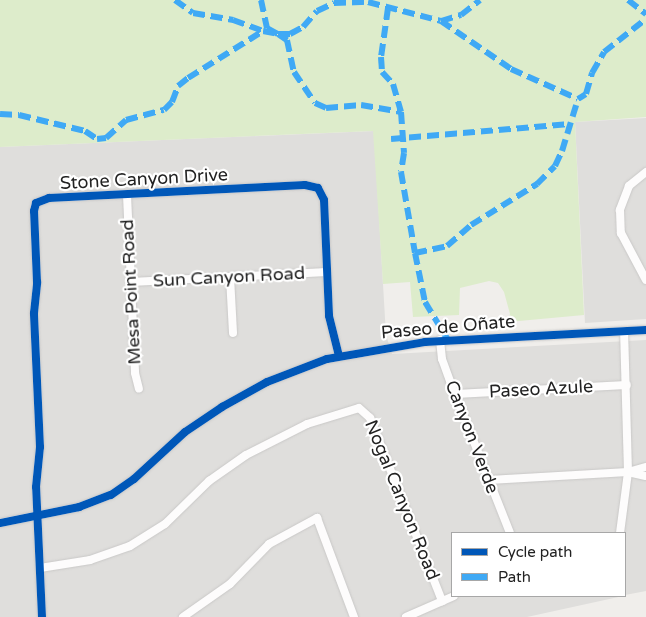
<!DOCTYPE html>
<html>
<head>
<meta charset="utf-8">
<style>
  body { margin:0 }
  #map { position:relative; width:646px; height:617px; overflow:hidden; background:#f0eeeb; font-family:"Varela Round",sans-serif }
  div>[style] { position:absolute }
  .residential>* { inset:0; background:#dfdedc }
  .grass>* { inset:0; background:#ddeccb }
  .roads { filter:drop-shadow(0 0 1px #c9c8c7) drop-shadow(0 0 1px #c9c8c7) }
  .street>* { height:8px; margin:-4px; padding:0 4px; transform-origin:4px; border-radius:4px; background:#fdfcfc }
  .quiet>* { height:6px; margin-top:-3px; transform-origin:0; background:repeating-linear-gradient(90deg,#3fa9f5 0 12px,transparent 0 18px) }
  .cycleway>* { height:8px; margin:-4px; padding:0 4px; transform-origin:4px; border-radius:4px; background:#0057b8 }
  span { translate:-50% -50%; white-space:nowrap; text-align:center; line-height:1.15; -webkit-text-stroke:4.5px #fff; paint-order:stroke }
  .street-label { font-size:18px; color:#222 }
  .legend { position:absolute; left:451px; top:532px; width:175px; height:65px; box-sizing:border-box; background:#fff; border:1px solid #a7a7a7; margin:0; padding:6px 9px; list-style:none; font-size:15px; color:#222 }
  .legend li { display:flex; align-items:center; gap:10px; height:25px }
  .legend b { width:25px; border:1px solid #a7a7a7 }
</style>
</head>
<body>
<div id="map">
  <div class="residential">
    <i style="clip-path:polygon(646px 118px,646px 319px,585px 323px,575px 122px)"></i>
    <i style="clip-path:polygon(374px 131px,386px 335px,392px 354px,646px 340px,646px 591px,625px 595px,625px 533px,452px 533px,452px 596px,623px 596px,527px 617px,0 617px,0 147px)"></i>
  </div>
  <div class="grass">
    <i style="clip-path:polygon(0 0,646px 0,646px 117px,575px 122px,584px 315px,507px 322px,510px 314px,504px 292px,498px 283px,489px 281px,460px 288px,459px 315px,413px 317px,410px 282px,383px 284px,373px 131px,0 147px)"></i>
  </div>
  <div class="roads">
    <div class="street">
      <i style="left:646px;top:172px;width:22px;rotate:141deg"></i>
      <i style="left:629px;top:186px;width:26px;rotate:111deg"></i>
      <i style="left:620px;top:210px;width:23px;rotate:88deg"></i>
      <i style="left:621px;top:233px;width:53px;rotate:62deg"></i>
      <i style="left:127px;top:195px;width:178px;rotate:87.4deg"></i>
      <i style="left:135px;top:373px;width:16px;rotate:76deg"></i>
      <i style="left:230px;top:277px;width:56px;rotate:86.9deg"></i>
      <i style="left:131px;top:282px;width:196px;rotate:-2.9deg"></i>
      <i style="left:440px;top:340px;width:19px;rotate:84deg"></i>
      <i style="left:442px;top:359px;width:37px;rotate:70deg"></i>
      <i style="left:455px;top:394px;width:149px;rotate:68.4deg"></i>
      <i style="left:455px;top:394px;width:172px;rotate:-3deg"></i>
      <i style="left:628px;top:472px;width:18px;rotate:13deg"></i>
      <i style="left:489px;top:480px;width:139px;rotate:-3.3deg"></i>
      <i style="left:628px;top:472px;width:19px;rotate:-16deg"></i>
      <i style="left:0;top:523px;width:81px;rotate:-11.4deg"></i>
      <i style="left:79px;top:507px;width:34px;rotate:-21deg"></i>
      <i style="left:111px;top:495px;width:28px;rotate:-35deg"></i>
      <i style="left:134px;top:479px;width:69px;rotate:-42.7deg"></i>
      <i style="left:185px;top:432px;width:45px;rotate:-34deg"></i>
      <i style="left:222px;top:407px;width:51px;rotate:-29.1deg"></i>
      <i style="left:267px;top:382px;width:64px;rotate:-21deg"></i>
      <i style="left:327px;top:359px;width:99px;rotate:-9.8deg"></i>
      <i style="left:425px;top:342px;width:221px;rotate:-3.1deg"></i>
      <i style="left:620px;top:533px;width:62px;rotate:-82.5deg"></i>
      <i style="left:628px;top:472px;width:141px;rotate:-91.6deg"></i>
      <i style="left:40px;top:568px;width:51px;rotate:-9.1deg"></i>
      <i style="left:90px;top:560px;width:42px;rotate:-19.3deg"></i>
      <i style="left:130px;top:546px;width:41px;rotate:-32.2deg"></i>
      <i style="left:165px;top:524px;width:62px;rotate:-44.3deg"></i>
      <i style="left:209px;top:481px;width:45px;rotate:-35.1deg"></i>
      <i style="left:246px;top:455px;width:68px;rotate:-26.9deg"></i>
      <i style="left:307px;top:424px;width:54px;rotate:-17.1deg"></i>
      <i style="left:359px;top:408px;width:15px;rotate:42deg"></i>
      <i style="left:370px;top:418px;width:197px;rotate:68.5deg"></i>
      <i style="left:42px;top:617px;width:130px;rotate:-92.6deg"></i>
      <i style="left:36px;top:487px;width:40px;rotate:-84.3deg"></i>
      <i style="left:40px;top:447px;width:134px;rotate:-92.6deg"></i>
      <i style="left:34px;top:313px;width:31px;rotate:-84deg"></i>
      <i style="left:37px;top:282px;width:71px;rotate:-92.4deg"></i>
      <i style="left:34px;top:211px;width:8px;rotate:-76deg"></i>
      <i style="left:36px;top:203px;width:14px;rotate:-21deg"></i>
      <i style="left:49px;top:198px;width:256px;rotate:-2.9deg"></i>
      <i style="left:305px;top:185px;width:13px;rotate:13deg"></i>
      <i style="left:318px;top:188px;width:13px;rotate:63deg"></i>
      <i style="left:324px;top:200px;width:116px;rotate:87.5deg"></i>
      <i style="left:329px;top:316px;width:41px;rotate:76deg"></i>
      <i style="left:183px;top:617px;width:57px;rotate:-35.1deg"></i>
      <i style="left:230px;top:584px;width:56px;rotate:-45.7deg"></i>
      <i style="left:269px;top:544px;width:55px;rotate:-28.4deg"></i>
      <i style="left:317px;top:518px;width:106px;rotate:69.5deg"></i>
      <i style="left:406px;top:617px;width:52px;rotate:-23.6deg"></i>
    </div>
  </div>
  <div class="quiet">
    <i style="left:175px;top:0;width:22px;rotate:36deg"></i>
    <i style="left:193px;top:13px;width:41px;rotate:9.9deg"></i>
    <i style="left:233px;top:20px;width:32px;rotate:20deg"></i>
    <i style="left:261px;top:0;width:29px;rotate:78deg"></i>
    <i style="left:267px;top:28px;width:13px;rotate:29deg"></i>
    <i style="left:278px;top:34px;width:12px"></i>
    <i style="left:290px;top:34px;width:15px;rotate:-28deg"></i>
    <i style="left:303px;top:27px;width:21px;rotate:-49deg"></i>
    <i style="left:317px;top:11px;width:19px;rotate:-25deg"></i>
    <i style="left:334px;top:3px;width:34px;rotate:-2deg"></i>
    <i style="left:368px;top:2px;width:75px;rotate:14.6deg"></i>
    <i style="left:441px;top:21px;width:21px;rotate:-17deg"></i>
    <i style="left:461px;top:15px;width:24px;rotate:-38deg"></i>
    <i style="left:628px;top:0;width:23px;rotate:38deg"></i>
    <i style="left:388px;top:8px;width:49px;rotate:98.1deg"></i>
    <i style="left:381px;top:57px;width:15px;rotate:86deg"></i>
    <i style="left:382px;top:72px;width:16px;rotate:47deg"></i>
    <i style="left:393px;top:84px;width:29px;rotate:74deg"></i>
    <i style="left:401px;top:112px;width:41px;rotate:85.8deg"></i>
    <i style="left:404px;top:153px;width:19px;rotate:99deg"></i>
    <i style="left:401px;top:172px;width:82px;rotate:80.2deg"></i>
    <i style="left:415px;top:253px;width:50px;rotate:78.5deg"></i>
    <i style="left:425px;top:302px;width:44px;rotate:58.8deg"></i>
    <i style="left:441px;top:21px;width:85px;rotate:34.4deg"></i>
    <i style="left:511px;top:69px;width:73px;rotate:24.1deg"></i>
    <i style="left:578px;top:99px;width:9px;rotate:-32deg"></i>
    <i style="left:586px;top:94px;width:22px;rotate:-74deg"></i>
    <i style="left:592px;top:73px;width:24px;rotate:-60deg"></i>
    <i style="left:604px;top:52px;width:53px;rotate:-38.2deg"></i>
    <i style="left:0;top:114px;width:19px;rotate:3deg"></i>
    <i style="left:19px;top:115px;width:68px;rotate:13.6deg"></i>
    <i style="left:85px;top:131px;width:14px;rotate:34deg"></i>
    <i style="left:97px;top:139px;width:9px;rotate:-6deg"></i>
    <i style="left:106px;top:138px;width:27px;rotate:-42deg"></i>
    <i style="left:126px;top:120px;width:39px;rotate:-15deg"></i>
    <i style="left:164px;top:110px;width:11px;rotate:-45deg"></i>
    <i style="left:172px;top:102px;width:17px;rotate:-69deg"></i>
    <i style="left:178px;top:86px;width:13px;rotate:-39deg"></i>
    <i style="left:188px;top:78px;width:89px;rotate:-32.1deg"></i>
    <i style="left:263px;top:31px;width:15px;rotate:11deg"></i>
    <i style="left:278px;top:34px;width:11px;rotate:34deg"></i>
    <i style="left:287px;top:40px;width:33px;rotate:78deg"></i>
    <i style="left:294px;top:72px;width:37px;rotate:56deg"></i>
    <i style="left:315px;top:103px;width:12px;rotate:24deg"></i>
    <i style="left:326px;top:108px;width:35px;rotate:-5deg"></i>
    <i style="left:361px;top:105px;width:41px;rotate:9.9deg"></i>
    <i style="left:391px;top:139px;width:179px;rotate:-4.8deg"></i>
    <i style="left:415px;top:253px;width:33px;rotate:-12deg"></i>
    <i style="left:447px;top:246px;width:32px;rotate:-41deg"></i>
    <i style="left:471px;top:225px;width:78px;rotate:-31.8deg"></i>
    <i style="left:537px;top:184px;width:25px;rotate:-45deg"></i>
    <i style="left:555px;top:166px;width:17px;rotate:-65deg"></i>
    <i style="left:562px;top:151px;width:54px;rotate:-72.9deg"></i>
  </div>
  <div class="cycleway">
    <i style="left:0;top:523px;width:81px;rotate:-11.4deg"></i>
    <i style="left:79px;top:507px;width:34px;rotate:-21deg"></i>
    <i style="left:111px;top:495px;width:28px;rotate:-35deg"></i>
    <i style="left:134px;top:479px;width:69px;rotate:-42.7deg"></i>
    <i style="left:185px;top:432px;width:45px;rotate:-34deg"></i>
    <i style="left:222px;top:407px;width:51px;rotate:-29.1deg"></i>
    <i style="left:267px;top:382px;width:64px;rotate:-21deg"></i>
    <i style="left:327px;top:359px;width:99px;rotate:-9.8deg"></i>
    <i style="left:425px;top:342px;width:221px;rotate:-3.1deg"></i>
    <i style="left:42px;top:617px;width:130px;rotate:-92.6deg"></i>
    <i style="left:36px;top:487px;width:40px;rotate:-84.3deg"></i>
    <i style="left:40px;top:447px;width:134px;rotate:-92.6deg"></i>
    <i style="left:34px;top:313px;width:31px;rotate:-84deg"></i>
    <i style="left:37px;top:282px;width:71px;rotate:-92.4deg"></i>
    <i style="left:34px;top:211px;width:8px;rotate:-76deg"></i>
    <i style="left:36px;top:203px;width:14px;rotate:-21deg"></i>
    <i style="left:49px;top:198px;width:256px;rotate:-2.9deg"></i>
    <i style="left:305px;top:185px;width:13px;rotate:13deg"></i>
    <i style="left:318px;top:188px;width:13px;rotate:63deg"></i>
    <i style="left:324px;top:200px;width:116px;rotate:87.5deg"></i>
    <i style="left:329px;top:316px;width:41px;rotate:76deg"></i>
  </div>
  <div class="street-label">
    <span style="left:144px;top:179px;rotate:-3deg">Stone Canyon Drive</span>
    <span style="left:229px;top:277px;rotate:-3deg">Sun Canyon Road</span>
    <span style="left:131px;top:292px;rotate:-93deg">Mesa Point Road</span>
    <span style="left:448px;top:327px;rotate:-5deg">Paseo de Oñate</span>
    <span style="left:541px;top:389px;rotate:-3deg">Paseo Azule</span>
    <span style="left:472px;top:437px;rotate:69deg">Canyon Verde</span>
    <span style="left:402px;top:500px;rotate:68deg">Nogal Canyon Road</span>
  </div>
  <ul class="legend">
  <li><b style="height:6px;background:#0057b8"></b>Cycle path</li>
  <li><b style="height:6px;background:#3fa9f5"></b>Path</li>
  </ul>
</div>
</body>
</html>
